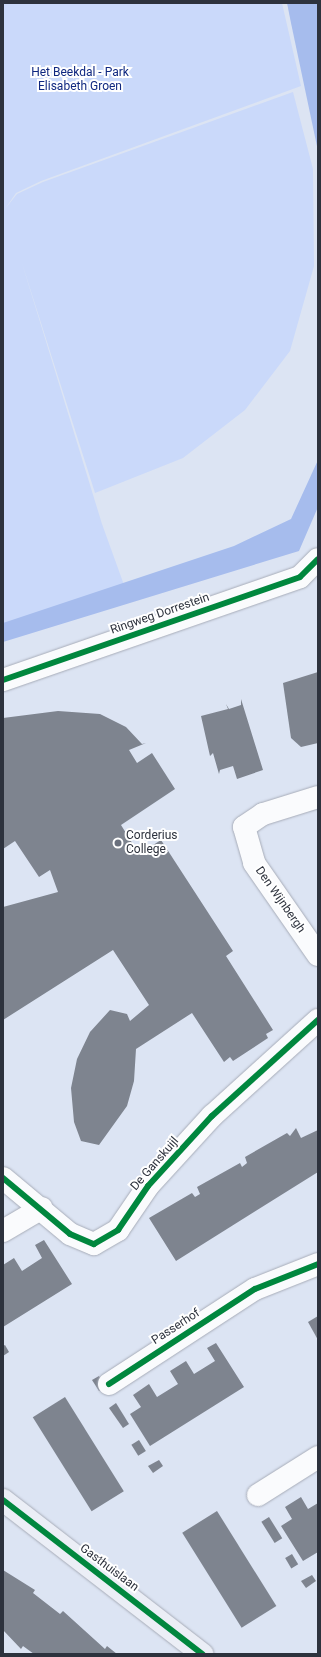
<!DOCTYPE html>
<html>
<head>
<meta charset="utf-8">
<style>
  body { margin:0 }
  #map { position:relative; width:321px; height:1657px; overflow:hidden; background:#dce4f3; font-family:Roboto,sans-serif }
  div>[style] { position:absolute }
  .green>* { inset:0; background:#cad9fa }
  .forest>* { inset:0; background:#a6bced }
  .building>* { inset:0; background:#7e848f; transform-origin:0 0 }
  .roads { filter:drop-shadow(0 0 1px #a7acb8) drop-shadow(0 0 1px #a7acb8) }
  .minor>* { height:22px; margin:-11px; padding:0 11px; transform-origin:11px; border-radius:11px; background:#fafbfd }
  .major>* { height:22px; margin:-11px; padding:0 11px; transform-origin:11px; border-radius:11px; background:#ebeef6 }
  .cycleway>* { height:6px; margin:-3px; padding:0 3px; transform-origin:3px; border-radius:3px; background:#00873e }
  .dots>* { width:11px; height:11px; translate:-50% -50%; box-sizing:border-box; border:2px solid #fff; border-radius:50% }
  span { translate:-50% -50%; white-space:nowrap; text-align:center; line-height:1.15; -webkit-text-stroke:4px #fff; paint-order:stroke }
  .park-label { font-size:12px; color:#102880 }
  .street-label { font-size:12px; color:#2d323d }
  .poi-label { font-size:12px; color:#2d323d }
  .left { translate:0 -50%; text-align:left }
  .frame { position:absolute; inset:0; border:4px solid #2d323d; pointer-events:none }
</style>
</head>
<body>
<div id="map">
  <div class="green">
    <i style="clip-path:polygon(3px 3px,282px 3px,301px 86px,41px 181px,16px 193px,5px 209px,17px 194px,43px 182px,293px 92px,313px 169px,314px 266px,290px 351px,245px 410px,183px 458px,95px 493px,21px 260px,102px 524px,128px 596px,3px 639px)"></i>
  </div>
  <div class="forest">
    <i style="clip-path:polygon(287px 3px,318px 3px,318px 151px,291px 23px)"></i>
    <i style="clip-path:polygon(318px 460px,318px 507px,299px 551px,3px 642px,3px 623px,234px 546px,291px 519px)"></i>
  </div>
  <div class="building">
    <i style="clip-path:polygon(318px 672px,318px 743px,301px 747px,291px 738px,283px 683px)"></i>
    <i style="clip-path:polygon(241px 699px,263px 770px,237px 779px,233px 766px,220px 770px,219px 774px,213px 753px,210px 756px,201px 716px,228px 709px,226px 704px,229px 709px,241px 705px)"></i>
    <i style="clip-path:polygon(58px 711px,100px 714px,126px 727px,142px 744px,146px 743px,129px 750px,137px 763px,152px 753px,175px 789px,121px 825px,139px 854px,161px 840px,233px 951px,226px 956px,273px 1030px,266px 1034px,268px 1038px,233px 1061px,230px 1057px,224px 1062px,192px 1013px,136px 1049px,134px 1081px,127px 1106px,99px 1145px,81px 1141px,74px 1122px,71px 1088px,77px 1059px,90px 1032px,110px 1010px,127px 1014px,130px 1021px,149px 1005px,113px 950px,3px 1020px,3px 907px,58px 892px,50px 870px,39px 877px,15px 841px,3px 849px,3px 718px)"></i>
    <i style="clip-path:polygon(296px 1128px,301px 1138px,318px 1130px,318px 1172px,176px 1261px,149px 1218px,192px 1193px,195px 1197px,200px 1194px,197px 1187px,240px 1163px,242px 1167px,247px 1163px,245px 1157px,287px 1133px,290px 1136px)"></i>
    <i style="clip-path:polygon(44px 1240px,72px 1284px,3px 1327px,3px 1265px,14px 1258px,22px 1271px,42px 1258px,35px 1245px)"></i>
    <i style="clip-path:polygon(318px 1316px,318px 1340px,308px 1322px)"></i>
    <i style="clip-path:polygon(216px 1343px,244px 1387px,150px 1446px,130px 1414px,141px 1407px,133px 1395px,149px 1384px,157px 1397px,178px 1384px,170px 1371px,186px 1361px,194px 1374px,215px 1361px,207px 1348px)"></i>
    <i style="clip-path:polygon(5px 1345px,9px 1352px,3px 1356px,3px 1346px)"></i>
    <i style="clip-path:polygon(99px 1376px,105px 1387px,99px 1391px,92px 1380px)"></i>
    <i style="left:65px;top:1397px;width:111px;height:38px;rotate:58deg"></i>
    <i style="clip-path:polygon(116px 1403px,129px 1424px,123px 1428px,109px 1408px)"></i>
    <i style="left:139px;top:1440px;width:13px;height:9px;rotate:58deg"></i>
    <i style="clip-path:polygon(159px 1460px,163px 1466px,153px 1473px,148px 1466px)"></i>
    <i style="clip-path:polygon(301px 1497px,308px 1509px,318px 1503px,318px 1552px,303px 1561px,281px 1526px,292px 1519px,285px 1507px)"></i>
    <i style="left:217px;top:1511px;width:112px;height:41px;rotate:58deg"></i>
    <i style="left:269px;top:1517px;width:25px;height:9px;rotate:58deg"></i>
    <i style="left:292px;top:1554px;width:12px;height:8px;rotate:59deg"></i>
    <i style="clip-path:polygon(3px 1570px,35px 1590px,33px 1593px,60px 1614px,63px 1611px,105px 1649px,107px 1646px,117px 1654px,34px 1654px,23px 1646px,21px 1649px,3px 1630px)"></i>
    <i style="clip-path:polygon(312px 1575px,316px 1581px,306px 1588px,301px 1581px)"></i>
  </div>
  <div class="roads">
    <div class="minor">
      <i style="left:3px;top:680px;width:314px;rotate:-19.1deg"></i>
      <i style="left:300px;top:577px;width:25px;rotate:-45deg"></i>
      <i style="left:318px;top:797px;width:58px;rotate:162.8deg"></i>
      <i style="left:263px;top:814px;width:23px;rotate:146deg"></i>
      <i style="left:244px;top:827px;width:37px;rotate:74deg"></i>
      <i style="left:254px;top:863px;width:112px;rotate:55.2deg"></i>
      <i style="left:3px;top:1178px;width:87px;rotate:39.9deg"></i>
      <i style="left:70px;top:1234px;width:26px;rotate:23deg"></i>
      <i style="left:94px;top:1244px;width:28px;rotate:-30deg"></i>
      <i style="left:118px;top:1230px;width:53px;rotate:-55.7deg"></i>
      <i style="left:148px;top:1186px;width:95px;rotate:-47.6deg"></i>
      <i style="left:212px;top:1116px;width:143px;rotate:-42.2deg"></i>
      <i style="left:3px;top:1231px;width:45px;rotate:-30.5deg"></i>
      <i style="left:109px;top:1384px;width:174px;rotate:-33.1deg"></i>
      <i style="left:255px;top:1289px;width:68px;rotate:-21.6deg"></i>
      <i style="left:258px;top:1495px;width:71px;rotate:-32.3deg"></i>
    </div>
    <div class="major">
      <i style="left:3px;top:1500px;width:252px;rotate:37.7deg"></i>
    </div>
  </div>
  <div class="cycleway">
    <i style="left:3px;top:680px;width:314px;rotate:-19.1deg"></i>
    <i style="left:300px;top:577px;width:25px;rotate:-45deg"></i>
    <i style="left:3px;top:1178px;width:87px;rotate:39.9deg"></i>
    <i style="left:70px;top:1234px;width:26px;rotate:23deg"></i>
    <i style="left:94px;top:1244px;width:28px;rotate:-30deg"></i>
    <i style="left:118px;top:1230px;width:53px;rotate:-55.7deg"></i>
    <i style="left:148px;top:1186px;width:95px;rotate:-47.6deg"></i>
    <i style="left:212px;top:1116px;width:143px;rotate:-42.2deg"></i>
    <i style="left:109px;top:1384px;width:174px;rotate:-33.1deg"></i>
    <i style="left:255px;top:1289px;width:68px;rotate:-21.6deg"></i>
    <i style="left:3px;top:1500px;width:252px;rotate:37.7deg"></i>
  </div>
  <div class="dots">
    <i style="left:118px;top:843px;background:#6a707d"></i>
  </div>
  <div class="park-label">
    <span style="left:80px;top:80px">Het Beekdal - Park<br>Elisabeth Groen</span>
  </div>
  <div class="street-label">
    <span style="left:160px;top:614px;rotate:-19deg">Ringweg Dorrestein</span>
    <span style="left:280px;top:900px;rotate:55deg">Den Wijnbergh</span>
    <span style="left:155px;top:1164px;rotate:-49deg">De Ganskuijl</span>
    <span style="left:176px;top:1327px;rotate:-33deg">Passerhof</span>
    <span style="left:109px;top:1568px;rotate:37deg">Gasthuislaan</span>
  </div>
  <div class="poi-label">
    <span class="left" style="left:126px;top:843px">Corderius<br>College</span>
  </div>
  <div class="frame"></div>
</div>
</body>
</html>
